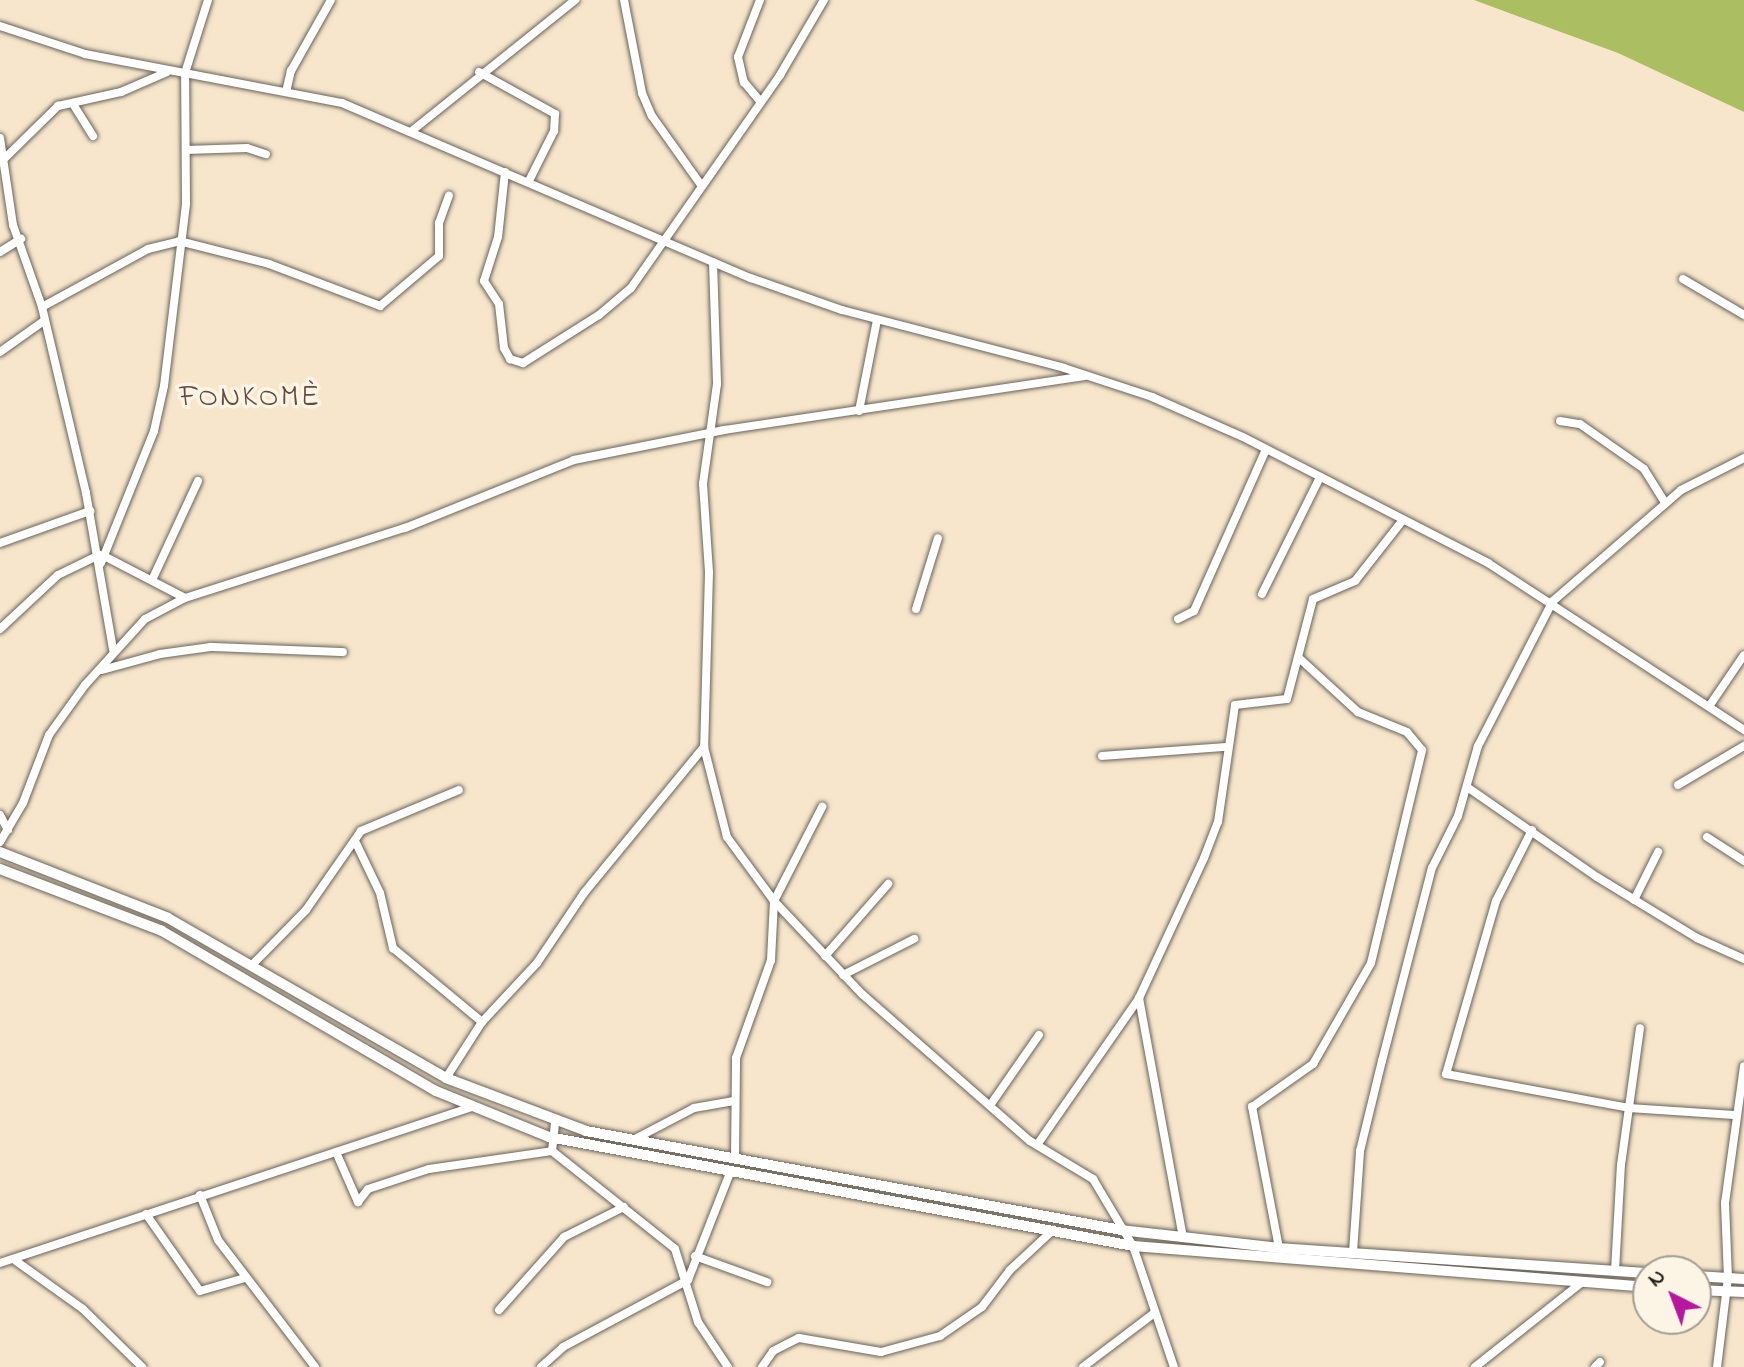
<!DOCTYPE html>
<html>
<head>
<meta charset="utf-8">
<style>
  body { margin:0 }
  #map { position:relative; width:1744px; height:1367px; overflow:hidden; background:#f7e6cc; font-family:"Indie Flower",sans-serif }
  div>[style] { position:absolute }
  .green>* { inset:0; background:#acbe62 }
  .roads { filter:drop-shadow(0 0 2px #69635a) drop-shadow(0 0 2px #69635a) }
  .minor>* { height:8px; margin:-4px; padding:0 4px; transform-origin:4px; border-radius:4px; background:#fff }
  .tertiary>* { height:10px; margin:-5px; padding:0 5px; transform-origin:5px; border-radius:5px; background:#fff }
  span { translate:-50% -50%; white-space:nowrap; text-align:center; line-height:1.15; -webkit-text-stroke:7px #fcf5e5; paint-order:stroke }
  .quarter-label { font-size:30px; color:#654940; letter-spacing:2px }
  .north { position:absolute; left:1632px; top:1255px; width:80px; height:80px; box-sizing:border-box; background:#fcf5e5; border:2px solid #a29e95; border-radius:50%; rotate:318deg; font-size:22px; font-weight:700; line-height:32px; text-align:center; color:#1c1c1c }
  .north::after { content:''; display:block; margin:auto; width:28px; height:36px; background:#b5179e; clip-path:polygon(50% 0,100% 100%,50% 72%,0 100%) }
</style>
</head>
<body>
<div id="map">
  <div class="green">
    <i style="clip-path:polygon(1474px 0,1744px 0,1744px 112px,1618px 53px)"></i>
  </div>
  <div class="roads">
    <div class="minor">
      <i style="left:624px;top:0;width:95px;rotate:79deg"></i>
      <i style="left:642px;top:93px;width:25px;rotate:67deg"></i>
      <i style="left:652px;top:116px;width:85px;rotate:54.6deg"></i>
      <i style="left:760px;top:0;width:61px;rotate:111.1deg"></i>
      <i style="left:738px;top:57px;width:26px;rotate:77deg"></i>
      <i style="left:744px;top:82px;width:25px;rotate:50deg"></i>
      <i style="left:0;top:26px;width:89px;rotate:18.2deg"></i>
      <i style="left:85px;top:54px;width:262px;rotate:10.8deg"></i>
      <i style="left:342px;top:103px;width:445px;rotate:23.2deg"></i>
      <i style="left:751px;top:278px;width:96px;rotate:19.4deg"></i>
      <i style="left:842px;top:310px;width:229px;rotate:14.6deg"></i>
      <i style="left:1064px;top:368px;width:93px;rotate:18.2deg"></i>
      <i style="left:1152px;top:397px;width:99px;rotate:23.7deg"></i>
      <i style="left:1243px;top:437px;width:276px;rotate:27.2deg"></i>
      <i style="left:1488px;top:563px;width:306px;rotate:33.1deg"></i>
      <i style="left:479px;top:72px;width:87px;rotate:28.9deg"></i>
      <i style="left:555px;top:114px;width:17px;rotate:93deg"></i>
      <i style="left:554px;top:131px;width:56px;rotate:116.6deg"></i>
      <i style="left:286px;top:92px;width:22px;rotate:-77deg"></i>
      <i style="left:291px;top:71px;width:81px;rotate:-60.6deg"></i>
      <i style="left:73px;top:104px;width:38px;rotate:58deg"></i>
      <i style="left:413px;top:130px;width:208px;rotate:-38.7deg"></i>
      <i style="left:0;top:138px;width:88px;rotate:81.5deg"></i>
      <i style="left:13px;top:225px;width:87px;rotate:70.5deg"></i>
      <i style="left:42px;top:307px;width:191px;rotate:76.7deg"></i>
      <i style="left:86px;top:493px;width:159px;rotate:80.2deg"></i>
      <i style="left:186px;top:150px;width:61px;rotate:-1.9deg"></i>
      <i style="left:247px;top:148px;width:20px;rotate:18deg"></i>
      <i style="left:4px;top:159px;width:76px;rotate:-44.5deg"></i>
      <i style="left:58px;top:106px;width:65px;rotate:-12.5deg"></i>
      <i style="left:121px;top:92px;width:50px;rotate:-23.5deg"></i>
      <i style="left:505px;top:172px;width:65px;rotate:96.1deg"></i>
      <i style="left:498px;top:237px;width:46px;rotate:107.7deg"></i>
      <i style="left:484px;top:281px;width:27px;rotate:57deg"></i>
      <i style="left:499px;top:304px;width:44px;rotate:83.5deg"></i>
      <i style="left:504px;top:348px;width:13px;rotate:61deg"></i>
      <i style="left:510px;top:359px;width:14px;rotate:17deg"></i>
      <i style="left:523px;top:363px;width:90px;rotate:-32.3deg"></i>
      <i style="left:599px;top:315px;width:42px;rotate:-40.2deg"></i>
      <i style="left:631px;top:288px;width:260px;rotate:-55deg"></i>
      <i style="left:780px;top:75px;width:87px;rotate:-59.6deg"></i>
      <i style="left:0;top:252px;width:25px;rotate:-32deg"></i>
      <i style="left:713px;top:262px;width:122px;rotate:88.1deg"></i>
      <i style="left:717px;top:384px;width:101px;rotate:98deg"></i>
      <i style="left:703px;top:484px;width:89px;rotate:86.1deg"></i>
      <i style="left:709px;top:573px;width:174px;rotate:91.6deg"></i>
      <i style="left:704px;top:747px;width:93px;rotate:75.7deg"></i>
      <i style="left:727px;top:837px;width:79px;rotate:53.7deg"></i>
      <i style="left:774px;top:901px;width:128px;rotate:46.6deg"></i>
      <i style="left:862px;top:994px;width:223px;rotate:41.2deg"></i>
      <i style="left:1030px;top:1141px;width:74px;rotate:31.1deg"></i>
      <i style="left:1093px;top:1179px;width:78px;rotate:59.2deg"></i>
      <i style="left:1133px;top:1246px;width:128px;rotate:71.3deg"></i>
      <i style="left:1683px;top:279px;width:71px;rotate:30.5deg"></i>
      <i style="left:42px;top:307px;width:121px;rotate:-28.7deg"></i>
      <i style="left:148px;top:249px;width:32px;rotate:-14deg"></i>
      <i style="left:179px;top:241px;width:93px;rotate:14.3deg"></i>
      <i style="left:269px;top:264px;width:119px;rotate:20.7deg"></i>
      <i style="left:380px;top:306px;width:77px;rotate:-40.3deg"></i>
      <i style="left:439px;top:256px;width:33px;rotate:-90deg"></i>
      <i style="left:439px;top:223px;width:29px;rotate:-70deg"></i>
      <i style="left:0;top:352px;width:55px;rotate:-35.4deg"></i>
      <i style="left:859px;top:411px;width:93px;rotate:-78.8deg"></i>
      <i style="left:1560px;top:421px;width:20px;rotate:9deg"></i>
      <i style="left:1580px;top:424px;width:78px;rotate:35.1deg"></i>
      <i style="left:1644px;top:469px;width:40px;rotate:58deg"></i>
      <i style="left:0;top:543px;width:96px;rotate:-19.6deg"></i>
      <i style="left:104px;top:556px;width:91px;rotate:27.4deg"></i>
      <i style="left:101px;top:563px;width:142px;rotate:-68.1deg"></i>
      <i style="left:154px;top:431px;width:46px;rotate:-77.5deg"></i>
      <i style="left:164px;top:386px;width:184px;rotate:-83.1deg"></i>
      <i style="left:186px;top:203px;width:130px;rotate:-90.4deg"></i>
      <i style="left:185px;top:73px;width:77px;rotate:-72.5deg"></i>
      <i style="left:153px;top:578px;width:107px;rotate:-65.1deg"></i>
      <i style="left:1262px;top:594px;width:131px;rotate:-63.6deg"></i>
      <i style="left:916px;top:609px;width:74px;rotate:-72.8deg"></i>
      <i style="left:1178px;top:619px;width:18px;rotate:-27deg"></i>
      <i style="left:1194px;top:611px;width:177px;rotate:-66deg"></i>
      <i style="left:0;top:629px;width:79px;rotate:-43deg"></i>
      <i style="left:58px;top:575px;width:46px;rotate:-26deg"></i>
      <i style="left:102px;top:670px;width:60px;rotate:-15.4deg"></i>
      <i style="left:160px;top:654px;width:51px;rotate:-7.8deg"></i>
      <i style="left:211px;top:647px;width:132px;rotate:2.2deg"></i>
      <i style="left:1710px;top:705px;width:60px;rotate:-55.8deg"></i>
      <i style="left:1102px;top:756px;width:124px;rotate:-4.2deg"></i>
      <i style="left:1678px;top:785px;width:77px;rotate:-30.6deg"></i>
      <i style="left:1467px;top:787px;width:158px;rotate:34.7deg"></i>
      <i style="left:1597px;top:877px;width:117px;rotate:31.4deg"></i>
      <i style="left:1697px;top:938px;width:51px;rotate:24.1deg"></i>
      <i style="left:0;top:815px;width:17px;rotate:62deg"></i>
      <i style="left:1532px;top:830px;width:80px;rotate:116.9deg"></i>
      <i style="left:1496px;top:901px;width:180px;rotate:106.1deg"></i>
      <i style="left:1446px;top:1074px;width:186px;rotate:10.5deg"></i>
      <i style="left:1629px;top:1108px;width:105px;rotate:3.8deg"></i>
      <i style="left:1707px;top:837px;width:44px;rotate:33deg"></i>
      <i style="left:0;top:842px;width:45px;rotate:-59.5deg"></i>
      <i style="left:23px;top:803px;width:73px;rotate:-69.1deg"></i>
      <i style="left:49px;top:735px;width:62px;rotate:-54.2deg"></i>
      <i style="left:85px;top:685px;width:89px;rotate:-47.7deg"></i>
      <i style="left:145px;top:619px;width:45px;rotate:-27.7deg"></i>
      <i style="left:185px;top:598px;width:231px;rotate:-17.7deg"></i>
      <i style="left:405px;top:528px;width:182px;rotate:-21.9deg"></i>
      <i style="left:574px;top:460px;width:153px;rotate:-11.3deg"></i>
      <i style="left:724px;top:430px;width:364px;rotate:-8.5deg"></i>
      <i style="left:356px;top:843px;width:55px;rotate:64.4deg"></i>
      <i style="left:380px;top:893px;width:57px;rotate:76.7deg"></i>
      <i style="left:393px;top:948px;width:116px;rotate:39.7deg"></i>
      <i style="left:1634px;top:900px;width:54px;rotate:-63.4deg"></i>
      <i style="left:825px;top:956px;width:96px;rotate:-48.8deg"></i>
      <i style="left:252px;top:965px;width:77px;rotate:-45.5deg"></i>
      <i style="left:306px;top:910px;width:96px;rotate:-55.2deg"></i>
      <i style="left:361px;top:831px;width:106px;rotate:-22.7deg"></i>
      <i style="left:843px;top:975px;width:80px;rotate:-26.9deg"></i>
      <i style="left:1139px;top:998px;width:244px;rotate:79.6deg"></i>
      <i style="left:446px;top:1078px;width:67px;rotate:-57.3deg"></i>
      <i style="left:482px;top:1022px;width:81px;rotate:-47deg"></i>
      <i style="left:537px;top:963px;width:84px;rotate:-56.1deg"></i>
      <i style="left:584px;top:893px;width:189px;rotate:-50.6deg"></i>
      <i style="left:991px;top:1104px;width:84px;rotate:-55.2deg"></i>
      <i style="left:555px;top:1123px;width:28px;rotate:96deg"></i>
      <i style="left:552px;top:1151px;width:157px;rotate:38.5deg"></i>
      <i style="left:675px;top:1249px;width:77px;rotate:72.5deg"></i>
      <i style="left:698px;top:1322px;width:54px;rotate:56.3deg"></i>
      <i style="left:633px;top:1140px;width:69px;rotate:-27.7deg"></i>
      <i style="left:694px;top:1108px;width:39px;rotate:-10deg"></i>
      <i style="left:1037px;top:1145px;width:179px;rotate:-55.2deg"></i>
      <i style="left:1139px;top:998px;width:154px;rotate:-65.1deg"></i>
      <i style="left:1204px;top:858px;width:39px;rotate:-69deg"></i>
      <i style="left:1218px;top:822px;width:118px;rotate:-81.7deg"></i>
      <i style="left:1235px;top:705px;width:52px;rotate:-6.6deg"></i>
      <i style="left:1287px;top:699px;width:103px;rotate:-75.4deg"></i>
      <i style="left:1313px;top:599px;width:46px;rotate:-23.2deg"></i>
      <i style="left:1355px;top:581px;width:76px;rotate:-51.9deg"></i>
      <i style="left:336px;top:1152px;width:55px;rotate:66.3deg"></i>
      <i style="left:358px;top:1202px;width:16px;rotate:-52deg"></i>
      <i style="left:368px;top:1189px;width:64px;rotate:-18.2deg"></i>
      <i style="left:429px;top:1169px;width:124px;rotate:-8.3deg"></i>
      <i style="left:735px;top:1159px;width:101px;rotate:-89.4deg"></i>
      <i style="left:736px;top:1058px;width:104px;rotate:-70.3deg"></i>
      <i style="left:771px;top:960px;width:59px;rotate:-87.1deg"></i>
      <i style="left:774px;top:901px;width:106px;rotate:-62.9deg"></i>
      <i style="left:200px;top:1195px;width:48px;rotate:68.2deg"></i>
      <i style="left:218px;top:1240px;width:160px;rotate:52.6deg"></i>
      <i style="left:146px;top:1214px;width:94px;rotate:55deg"></i>
      <i style="left:200px;top:1291px;width:47px;rotate:-16.1deg"></i>
      <i style="left:1279px;top:1248px;width:144px;rotate:-100.8deg"></i>
      <i style="left:1252px;top:1107px;width:75px;rotate:-35.2deg"></i>
      <i style="left:1313px;top:1064px;width:116px;rotate:-60.1deg"></i>
      <i style="left:1371px;top:963px;width:219px;rotate:-76.5deg"></i>
      <i style="left:1422px;top:750px;width:23px;rotate:-130deg"></i>
      <i style="left:1407px;top:732px;width:53px;rotate:-157.8deg"></i>
      <i style="left:1358px;top:712px;width:81px;rotate:-137.5deg"></i>
      <i style="left:1353px;top:1252px;width:101px;rotate:-86deg"></i>
      <i style="left:1360px;top:1151px;width:93px;rotate:-76.3deg"></i>
      <i style="left:1382px;top:1061px;width:199px;rotate:-75.5deg"></i>
      <i style="left:1432px;top:868px;width:58px;rotate:-63.4deg"></i>
      <i style="left:1458px;top:816px;width:73px;rotate:-74.1deg"></i>
      <i style="left:1478px;top:746px;width:163px;rotate:-62.7deg"></i>
      <i style="left:1553px;top:601px;width:169px;rotate:-40.9deg"></i>
      <i style="left:1681px;top:490px;width:71px;rotate:-26.9deg"></i>
      <i style="left:695px;top:1256px;width:77px;rotate:19.9deg"></i>
      <i style="left:16px;top:1261px;width:82px;rotate:35.6deg"></i>
      <i style="left:83px;top:1309px;width:83px;rotate:44.5deg"></i>
      <i style="left:0;top:1263px;width:497px;rotate:-18.3deg"></i>
      <i style="left:1615px;top:1271px;width:106px;rotate:-86.8deg"></i>
      <i style="left:1621px;top:1165px;width:138px;rotate:-82.1deg"></i>
      <i style="left:499px;top:1310px;width:98px;rotate:-48.3deg"></i>
      <i style="left:564px;top:1237px;width:67px;rotate:-26.6deg"></i>
      <i style="left:541px;top:1367px;width:30px;rotate:-42deg"></i>
      <i style="left:563px;top:1347px;width:142px;rotate:-28.2deg"></i>
      <i style="left:688px;top:1280px;width:115px;rotate:-68.6deg"></i>
      <i style="left:762px;top:1367px;width:19px;rotate:-55deg"></i>
      <i style="left:773px;top:1351px;width:29px;rotate:-27deg"></i>
      <i style="left:799px;top:1338px;width:83px;rotate:9.7deg"></i>
      <i style="left:881px;top:1352px;width:61px;rotate:-15.2deg"></i>
      <i style="left:940px;top:1336px;width:51px;rotate:-34.6deg"></i>
      <i style="left:982px;top:1307px;width:46px;rotate:-52.9deg"></i>
      <i style="left:1010px;top:1270px;width:59px;rotate:-42.9deg"></i>
      <i style="left:1083px;top:1367px;width:88px;rotate:-37.1deg"></i>
      <i style="left:1475px;top:1367px;width:135px;rotate:-38.4deg"></i>
      <i style="left:1595px;top:1367px;width:7px;rotate:-45deg"></i>
      <i style="left:1717px;top:1367px;width:90px;rotate:-83deg"></i>
      <i style="left:1728px;top:1278px;width:75px;rotate:-92.3deg"></i>
      <i style="left:1725px;top:1203px;width:138px;rotate:-82.1deg"></i>
    </div>
    <div class="tertiary">
      <i style="left:0;top:852px;width:180px;rotate:21.4deg"></i>
      <i style="left:168px;top:918px;width:321px;rotate:29.9deg"></i>
      <i style="left:446px;top:1078px;width:150px;rotate:20.7deg"></i>
      <i style="left:586px;top:1131px;width:544px;rotate:10.48deg"></i>
      <i style="left:1121px;top:1230px;width:159px;rotate:6.5deg"></i>
      <i style="left:1279px;top:1248px;width:370px;rotate:3.9deg"></i>
      <i style="left:0;top:869px;width:173px;rotate:20.9deg"></i>
      <i style="left:162px;top:931px;width:317px;rotate:30.3deg"></i>
      <i style="left:436px;top:1091px;width:122px;rotate:22.2deg"></i>
      <i style="left:549px;top:1137px;width:594px;rotate:10.57deg"></i>
      <i style="left:1133px;top:1246px;width:517px;rotate:4.55deg"></i>
      <i style="left:1696px;top:1276px;width:48px;rotate:3.6deg"></i>
      <i style="left:1696px;top:1290px;width:48px;rotate:2.4deg"></i>
    </div>
  </div>
  <div class="quarter-label">
    <span style="left:250px;top:398px">FONKOMÈ</span>
  </div>
  <div class="north">N</div>
</div>
</body>
</html>
